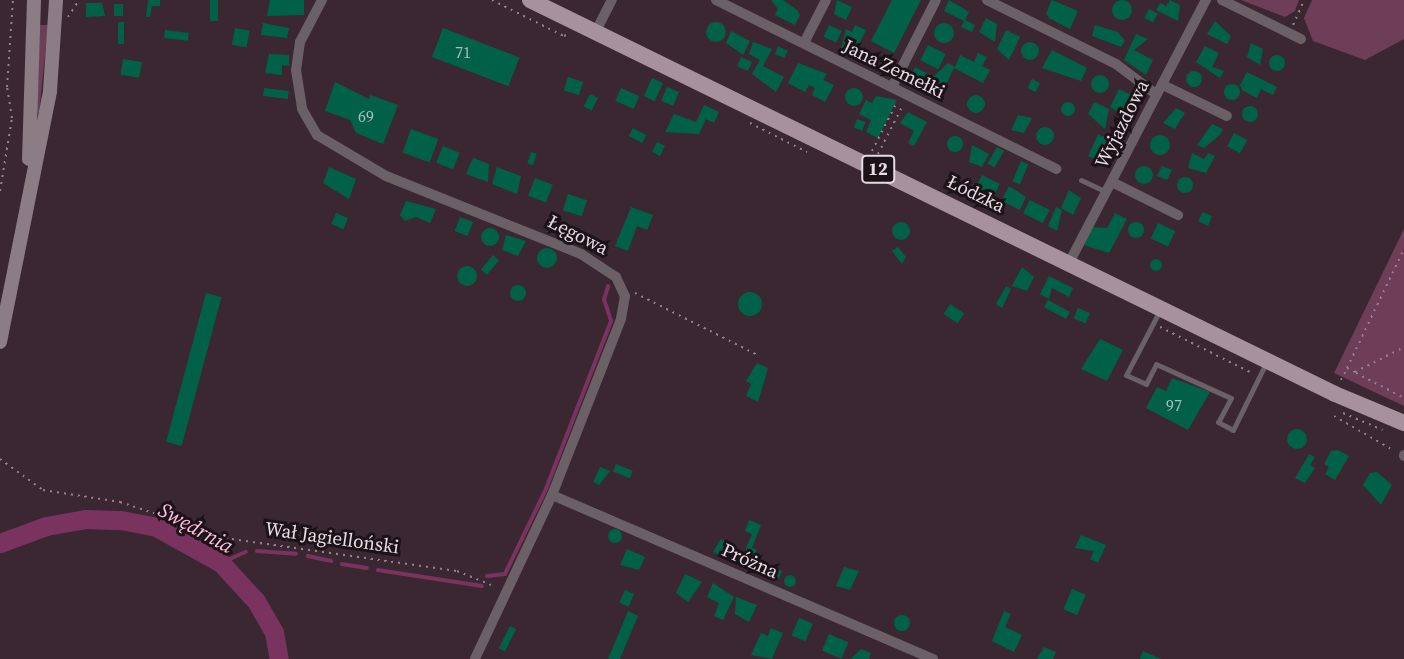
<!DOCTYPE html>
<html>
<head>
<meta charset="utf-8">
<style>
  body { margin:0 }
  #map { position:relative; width:1404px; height:659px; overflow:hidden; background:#3a2732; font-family:"Source Serif 4",serif }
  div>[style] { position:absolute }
  .green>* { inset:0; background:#6e3e59 }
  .stream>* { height:3.5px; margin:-1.75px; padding:0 1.75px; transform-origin:1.75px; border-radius:1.75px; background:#79335e }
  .river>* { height:19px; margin:-9.5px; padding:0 9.5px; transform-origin:9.5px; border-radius:9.5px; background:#79335e }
  .building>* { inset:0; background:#006148; transform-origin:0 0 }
  .round { border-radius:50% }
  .path>* { height:2px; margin-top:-1px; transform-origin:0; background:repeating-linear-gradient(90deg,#92828b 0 2px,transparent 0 7px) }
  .service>* { height:5px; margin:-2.5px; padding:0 2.5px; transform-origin:2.5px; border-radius:2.5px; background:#6a6065 }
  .minor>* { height:10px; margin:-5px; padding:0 5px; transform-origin:5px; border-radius:5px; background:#6a6065 }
  .secondary>* { height:14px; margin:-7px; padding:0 7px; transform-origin:7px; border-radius:7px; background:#8c7c84 }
  .primary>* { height:16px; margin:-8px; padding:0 8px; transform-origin:8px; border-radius:8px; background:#a6919c }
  span { translate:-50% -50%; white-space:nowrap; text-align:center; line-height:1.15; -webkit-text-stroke:6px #1c1318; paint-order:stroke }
  .number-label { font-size:16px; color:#aebcbc }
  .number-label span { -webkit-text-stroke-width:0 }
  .shield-label span { padding:2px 5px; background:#1c1318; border:2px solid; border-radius:5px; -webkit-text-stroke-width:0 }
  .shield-label { font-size:18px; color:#e8dbe2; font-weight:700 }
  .street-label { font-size:19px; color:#e8dbe2 }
  .water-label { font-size:21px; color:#ffbfe2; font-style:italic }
</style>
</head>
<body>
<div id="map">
  <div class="green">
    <i style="clip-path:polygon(1241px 0,1299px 0,1295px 11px,1285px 17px)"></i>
    <i style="clip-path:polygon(1312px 0,1404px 0,1404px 39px,1365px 60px,1313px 41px,1304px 18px)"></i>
    <i style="clip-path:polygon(40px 25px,48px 25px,39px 114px,37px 111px)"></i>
    <i style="clip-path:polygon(1404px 229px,1404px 406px,1334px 373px)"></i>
  </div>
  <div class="stream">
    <i style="left:257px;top:551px;width:39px;rotate:4deg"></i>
    <i style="left:308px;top:556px;width:24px;rotate:12deg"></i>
    <i style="left:221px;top:563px;width:27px;rotate:-24deg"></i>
    <i style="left:342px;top:564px;width:25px;rotate:9deg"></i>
    <i style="left:378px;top:570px;width:105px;rotate:8.7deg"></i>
    <i style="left:487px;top:576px;width:18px;rotate:-6deg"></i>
    <i style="left:505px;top:574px;width:94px;rotate:-64.2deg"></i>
    <i style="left:546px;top:489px;width:180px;rotate:-68.8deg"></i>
    <i style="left:611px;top:321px;width:22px;rotate:-108deg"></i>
    <i style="left:604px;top:300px;width:14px;rotate:-73deg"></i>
  </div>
  <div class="river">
    <i style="left:0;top:543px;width:49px;rotate:-20.3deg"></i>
    <i style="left:46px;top:526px;width:41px;rotate:-9.9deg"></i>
    <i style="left:86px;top:519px;width:35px;rotate:2deg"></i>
    <i style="left:121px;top:520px;width:36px;rotate:11deg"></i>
    <i style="left:156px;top:527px;width:74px;rotate:29deg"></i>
    <i style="left:221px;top:563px;width:52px;rotate:47.4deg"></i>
    <i style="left:256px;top:601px;width:36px;rotate:60deg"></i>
    <i style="left:274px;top:632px;width:27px;rotate:80deg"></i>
  </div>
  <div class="building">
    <i style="clip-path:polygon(148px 0,160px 0,160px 6px,152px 6px,150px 17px,146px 17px)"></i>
    <i style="left:210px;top:0;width:8px;height:21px"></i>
    <i style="clip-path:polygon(270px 0,304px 0,304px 15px,267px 16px)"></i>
    <i style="clip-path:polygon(771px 0,783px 0,797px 10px,800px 15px,795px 25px,775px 15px,778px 9px)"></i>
    <i style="clip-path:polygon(837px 0,852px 7px,846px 20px,834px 14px)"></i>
    <i style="clip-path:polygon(892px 0,921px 0,894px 53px,871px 41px)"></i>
    <i style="clip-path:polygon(949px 0,969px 12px,965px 20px,975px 25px,972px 32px,961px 27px,964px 21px,944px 11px)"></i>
    <i style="clip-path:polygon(1052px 0,1078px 11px,1070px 29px,1049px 18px,1046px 13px)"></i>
    <i style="clip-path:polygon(1170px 0,1180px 5px,1178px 21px,1156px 10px,1160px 3px,1166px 6px)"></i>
    <i class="round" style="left:1112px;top:0;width:20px;height:20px"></i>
    <i style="clip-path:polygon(86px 3px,102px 3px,105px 16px,86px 17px)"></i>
    <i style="left:114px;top:4px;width:9px;height:12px"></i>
    <i style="left:1149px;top:9px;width:10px;height:10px;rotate:29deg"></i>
    <i style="clip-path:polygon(986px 18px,997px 24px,995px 42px,979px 32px)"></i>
    <i style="clip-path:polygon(1215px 21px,1231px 36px,1227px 44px,1207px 34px)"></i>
    <i style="left:118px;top:22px;width:6px;height:22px"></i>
    <i class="round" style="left:706px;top:22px;width:20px;height:20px"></i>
    <i style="clip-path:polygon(263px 23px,289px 28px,287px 38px,261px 35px)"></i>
    <i class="round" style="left:934px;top:23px;width:20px;height:20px"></i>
    <i style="left:829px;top:25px;width:14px;height:13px;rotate:25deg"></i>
    <i style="clip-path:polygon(855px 25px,866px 30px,852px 58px,840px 53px,846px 29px,852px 32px)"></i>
    <i style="clip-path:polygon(1095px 25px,1118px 32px,1125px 41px,1121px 47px,1092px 36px)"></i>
    <i style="left:235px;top:28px;width:15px;height:17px;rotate:11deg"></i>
    <i style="left:443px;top:28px;width:82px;height:31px;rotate:21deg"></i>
    <i style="left:165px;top:30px;width:24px;height:8px;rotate:7deg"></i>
    <i style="clip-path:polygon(1006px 30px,1020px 37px,1009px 60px,997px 49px)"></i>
    <i style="clip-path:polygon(731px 31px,750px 41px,743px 55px,726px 43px)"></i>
    <i style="clip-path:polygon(1136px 34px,1148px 39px,1134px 50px,1153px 60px,1146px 75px,1124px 60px)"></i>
    <i class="round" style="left:1021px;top:42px;width:18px;height:18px"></i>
    <i style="clip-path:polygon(753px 42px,772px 49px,763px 66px,784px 77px,776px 92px,752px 74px,760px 60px,749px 54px)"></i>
    <i style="clip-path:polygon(1251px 43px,1263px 49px,1260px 65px,1247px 57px)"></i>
    <i style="left:928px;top:45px;width:20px;height:17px;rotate:27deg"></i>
    <i style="clip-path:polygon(778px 46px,788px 51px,784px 58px,775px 54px)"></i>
    <i style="clip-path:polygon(1205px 46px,1219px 53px,1212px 67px,1224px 71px,1220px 78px,1196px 62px)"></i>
    <i style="clip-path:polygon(1052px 50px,1087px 68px,1081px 81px,1042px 68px)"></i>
    <i style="clip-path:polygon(978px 53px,987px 57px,982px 66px,990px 70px,983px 83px,954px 68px,945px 86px,933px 77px,948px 63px,955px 67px,960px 55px,974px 62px)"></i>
    <i style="clip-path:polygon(269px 54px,289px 55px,289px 66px,282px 65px,282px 75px,265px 73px)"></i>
    <i class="round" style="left:1269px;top:55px;width:16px;height:16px"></i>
    <i style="left:741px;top:57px;width:12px;height:10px;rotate:24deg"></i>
    <i style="left:123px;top:59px;width:19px;height:16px;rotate:9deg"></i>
    <i style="clip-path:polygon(798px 63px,827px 74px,823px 80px,834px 85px,825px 102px,812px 95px,815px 88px,809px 85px,805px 92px,788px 83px)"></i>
    <i style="clip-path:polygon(915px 67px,932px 76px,929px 83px,923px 87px,909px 80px)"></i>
    <i class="round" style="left:1186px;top:71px;width:16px;height:16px"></i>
    <i style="clip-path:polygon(1247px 72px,1277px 87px,1273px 95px,1261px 89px,1257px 98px,1242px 90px,1240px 85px)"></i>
    <i class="round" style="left:1091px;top:75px;width:18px;height:18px"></i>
    <i style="left:568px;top:77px;width:16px;height:14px;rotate:18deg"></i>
    <i style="left:652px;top:78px;width:12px;height:20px;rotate:24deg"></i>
    <i style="left:1032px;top:79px;width:9px;height:10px;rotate:27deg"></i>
    <i style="clip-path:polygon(335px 82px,369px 99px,370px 95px,398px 105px,383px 144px,356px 133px,350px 120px,325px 111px)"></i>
    <i class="round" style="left:1224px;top:84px;width:16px;height:16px"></i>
    <i style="left:667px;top:87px;width:13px;height:15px;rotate:23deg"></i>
    <i style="left:264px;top:88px;width:25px;height:8px;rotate:7deg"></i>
    <i style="left:621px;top:88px;width:20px;height:14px;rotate:24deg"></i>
    <i class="round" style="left:845px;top:88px;width:18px;height:18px"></i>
    <i style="clip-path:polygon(1119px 89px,1135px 97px,1119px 112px,1110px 107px)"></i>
    <i style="left:590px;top:94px;width:9px;height:14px;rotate:27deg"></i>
    <i class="round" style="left:967px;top:95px;width:18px;height:18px"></i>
    <i style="clip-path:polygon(876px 96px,897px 100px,878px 138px,866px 132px,871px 120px,859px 114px,866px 100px,872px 103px)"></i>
    <i class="round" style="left:1061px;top:102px;width:14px;height:14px"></i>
    <i style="clip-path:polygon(1094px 102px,1109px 109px,1105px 129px,1088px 114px)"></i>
    <i style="clip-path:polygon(704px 105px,719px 112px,714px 123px,706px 119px,699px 134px,665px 132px,674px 114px,696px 122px)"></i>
    <i class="round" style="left:1242px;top:106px;width:16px;height:16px"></i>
    <i style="clip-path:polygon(1176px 108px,1185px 113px,1175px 129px,1163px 123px)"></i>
    <i style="clip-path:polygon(908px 112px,927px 122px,914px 146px,908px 143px,914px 131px,900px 123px)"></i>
    <i style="clip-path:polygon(1018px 115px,1032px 118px,1024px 133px,1011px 130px)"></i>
    <i style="left:857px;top:119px;width:9px;height:9px;rotate:21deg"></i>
    <i style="clip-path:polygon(1212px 124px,1223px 129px,1220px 135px,1204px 148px,1197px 145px)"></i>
    <i class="round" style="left:1036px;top:127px;width:18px;height:18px"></i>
    <i style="left:633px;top:128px;width:15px;height:9px;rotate:28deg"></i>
    <i style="left:411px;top:129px;width:29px;height:25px;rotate:20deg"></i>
    <i style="left:1234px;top:133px;width:15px;height:15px;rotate:28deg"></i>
    <i style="clip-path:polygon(1098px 134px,1112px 141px,1104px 158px,1099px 156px,1097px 160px,1088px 156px)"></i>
    <i class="round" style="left:1150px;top:135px;width:20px;height:20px"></i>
    <i class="round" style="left:947px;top:136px;width:16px;height:16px"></i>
    <i style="left:657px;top:142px;width:9px;height:11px;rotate:27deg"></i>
    <i style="clip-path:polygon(972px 145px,989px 154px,982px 167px,969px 162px)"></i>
    <i style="left:443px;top:146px;width:18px;height:18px;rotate:22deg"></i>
    <i style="left:997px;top:147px;width:8px;height:19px;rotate:30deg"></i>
    <i style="left:531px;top:152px;width:6px;height:12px;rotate:18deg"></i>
    <i style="clip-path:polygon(1192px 153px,1204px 159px,1208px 153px,1215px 156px,1206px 173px,1188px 168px)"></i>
    <i style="clip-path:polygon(473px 158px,489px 164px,488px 182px,466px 174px)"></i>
    <i style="left:1021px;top:161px;width:8px;height:22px;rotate:23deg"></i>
    <i style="clip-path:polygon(1162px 166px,1172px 170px,1167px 180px,1157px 176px)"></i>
    <i class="round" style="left:1135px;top:166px;width:18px;height:18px"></i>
    <i style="clip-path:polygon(329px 167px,356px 179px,349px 199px,323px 183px)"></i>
    <i style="clip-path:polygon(497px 167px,521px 176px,517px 194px,492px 184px)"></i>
    <i style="left:982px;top:175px;width:20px;height:14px;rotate:27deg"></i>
    <i class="round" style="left:1177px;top:177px;width:16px;height:16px"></i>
    <i style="left:535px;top:178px;width:19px;height:19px;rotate:21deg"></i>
    <i style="clip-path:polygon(1009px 186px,1026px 197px,1020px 210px,1001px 201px)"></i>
    <i style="clip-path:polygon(1069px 190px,1081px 198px,1073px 215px,1061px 208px)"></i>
    <i style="left:568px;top:194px;width:20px;height:17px;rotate:18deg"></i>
    <i style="left:1030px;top:200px;width:22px;height:15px;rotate:27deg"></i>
    <i style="clip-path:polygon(406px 201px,436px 209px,430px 223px,416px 217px,405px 221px,400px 215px)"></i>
    <i style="clip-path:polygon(631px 207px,653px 215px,647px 230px,637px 226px,628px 251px,615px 246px)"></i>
    <i style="clip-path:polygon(1056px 207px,1062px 210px,1057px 231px,1048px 226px)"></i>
    <i style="clip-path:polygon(1203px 212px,1212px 216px,1208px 226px,1198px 221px)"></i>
    <i style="left:336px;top:213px;width:13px;height:12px;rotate:23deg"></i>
    <i style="clip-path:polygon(1115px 213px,1127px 219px,1109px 253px,1084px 245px,1093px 227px,1107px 228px)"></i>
    <i style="left:460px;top:217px;width:14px;height:15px;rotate:21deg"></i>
    <i class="round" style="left:1128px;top:222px;width:16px;height:16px"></i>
    <i class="round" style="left:892px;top:222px;width:18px;height:18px"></i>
    <i style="left:1158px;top:223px;width:19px;height:17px;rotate:25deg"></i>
    <i class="round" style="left:481px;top:228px;width:18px;height:18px"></i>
    <i style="clip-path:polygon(506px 235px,526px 241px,518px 256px,502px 250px)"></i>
    <i style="clip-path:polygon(898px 247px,906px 257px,902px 264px,892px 251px)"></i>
    <i class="round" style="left:537px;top:248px;width:20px;height:20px"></i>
    <i style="left:493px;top:255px;width:8px;height:19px;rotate:40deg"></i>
    <i class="round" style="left:1150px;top:259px;width:12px;height:12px"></i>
    <i class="round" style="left:457px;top:266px;width:20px;height:20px"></i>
    <i style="clip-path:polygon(1022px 267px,1034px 277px,1027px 291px,1012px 286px)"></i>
    <i style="clip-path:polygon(1049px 276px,1073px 288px,1069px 297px,1052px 288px,1049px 299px,1040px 294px)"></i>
    <i class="round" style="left:510px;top:285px;width:16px;height:16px"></i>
    <i style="clip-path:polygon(1006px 286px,1011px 289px,1002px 308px,996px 304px)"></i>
    <i class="round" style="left:738px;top:292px;width:24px;height:24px"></i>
    <i style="left:206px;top:293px;width:16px;height:154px;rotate:15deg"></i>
    <i style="left:1048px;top:300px;width:25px;height:8px;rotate:29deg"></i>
    <i style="left:950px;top:304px;width:17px;height:12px;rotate:33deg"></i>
    <i style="left:1078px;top:308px;width:13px;height:11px;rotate:23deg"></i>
    <i style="clip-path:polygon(1100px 339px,1123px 350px,1107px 381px,1081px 369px)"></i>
    <i style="clip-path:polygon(757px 363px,768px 368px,758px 402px,746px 396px,751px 384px,746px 381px)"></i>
    <i style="clip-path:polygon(1172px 378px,1210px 392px,1188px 430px,1146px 408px,1157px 387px,1166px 391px)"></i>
    <i class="round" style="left:1287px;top:429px;width:20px;height:20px"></i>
    <i style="clip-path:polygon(1338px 450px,1349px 456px,1335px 480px,1325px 474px,1329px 467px,1324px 464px,1331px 451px)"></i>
    <i style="clip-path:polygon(1309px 454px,1315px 457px,1310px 465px,1315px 468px,1305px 483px,1295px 478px)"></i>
    <i style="left:616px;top:464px;width:18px;height:8px;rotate:22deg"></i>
    <i style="clip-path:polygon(600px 467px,610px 471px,599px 485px,593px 482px)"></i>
    <i style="clip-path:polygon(1377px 472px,1392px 485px,1381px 505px,1363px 485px,1370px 473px)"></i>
    <i style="clip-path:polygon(749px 520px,761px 525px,752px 548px,757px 550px,747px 566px,740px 563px,752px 534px,745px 531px)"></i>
    <i class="round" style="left:608px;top:529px;width:14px;height:14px"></i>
    <i style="clip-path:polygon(1081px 535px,1106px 545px,1098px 563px,1090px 559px,1094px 551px,1075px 548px)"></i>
    <i style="clip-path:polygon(721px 539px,737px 546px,734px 551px,740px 553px,736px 561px,713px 552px)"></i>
    <i style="clip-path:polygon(627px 549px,645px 557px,639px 570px,620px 565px)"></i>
    <i style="left:760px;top:562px;width:24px;height:9px;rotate:22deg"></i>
    <i style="clip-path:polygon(844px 567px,859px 571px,850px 590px,836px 586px)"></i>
    <i style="clip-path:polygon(685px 574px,702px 582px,688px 602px,676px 593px)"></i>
    <i class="round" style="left:784px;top:575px;width:12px;height:12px"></i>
    <i style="clip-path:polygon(713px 583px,734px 597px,723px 620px,714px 616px,719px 603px,707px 597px)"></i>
    <i style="left:1072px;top:589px;width:15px;height:22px;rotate:23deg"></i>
    <i style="left:625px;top:590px;width:10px;height:14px;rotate:24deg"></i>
    <i style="clip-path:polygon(736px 597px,757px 605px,749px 622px,735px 614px)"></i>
    <i style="clip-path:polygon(628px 611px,638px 616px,627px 642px,620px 659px,608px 659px)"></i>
    <i style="clip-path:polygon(1004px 611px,1011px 614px,1005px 627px,1022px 635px,1014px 652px,992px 641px)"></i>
    <i class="round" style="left:894px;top:615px;width:16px;height:16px"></i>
    <i style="left:799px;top:618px;width:15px;height:19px;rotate:23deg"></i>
    <i style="left:510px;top:626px;width:7px;height:25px;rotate:27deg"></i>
    <i style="clip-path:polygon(771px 628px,783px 633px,772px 659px,751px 655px,761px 633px,768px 636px)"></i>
    <i style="left:829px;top:634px;width:21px;height:18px;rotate:23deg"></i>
    <i style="clip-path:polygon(1044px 647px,1056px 652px,1053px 659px,1037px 659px)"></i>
    <i style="clip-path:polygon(861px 649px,871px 653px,869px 659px,851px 659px)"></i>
    <i style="clip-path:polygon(1143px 651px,1161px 659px,1140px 659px)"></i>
  </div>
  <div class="path">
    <i style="left:492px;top:0;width:80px;rotate:26.6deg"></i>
    <i style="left:564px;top:36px;width:5px;rotate:-22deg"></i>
    <i style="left:68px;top:17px;width:20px;rotate:-57deg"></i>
    <i style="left:1293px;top:25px;width:27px;rotate:-66deg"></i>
    <i style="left:750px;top:123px;width:64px;rotate:27deg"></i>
    <i style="left:872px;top:151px;width:55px;rotate:-63deg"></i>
    <i style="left:878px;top:154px;width:55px;rotate:-63deg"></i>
    <i style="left:0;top:191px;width:74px;rotate:-80.7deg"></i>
    <i style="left:12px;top:118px;width:31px;rotate:-99deg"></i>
    <i style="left:7px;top:87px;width:87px;rotate:-86.1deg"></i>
    <i style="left:635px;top:293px;width:136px;rotate:26.8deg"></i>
    <i style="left:1160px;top:327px;width:103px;rotate:26.6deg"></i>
    <i style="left:1347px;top:368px;width:132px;rotate:-64.4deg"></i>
    <i style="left:1356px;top:373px;width:54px;rotate:27.5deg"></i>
    <i style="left:1341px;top:380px;width:13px;rotate:-63deg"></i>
    <i style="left:1347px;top:368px;width:9px;rotate:27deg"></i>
    <i style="left:1355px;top:372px;width:55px;rotate:-27deg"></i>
    <i style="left:1343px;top:413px;width:43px;rotate:23deg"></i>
    <i style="left:1334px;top:416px;width:68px;rotate:30deg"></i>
    <i style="left:0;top:459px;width:53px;rotate:35.8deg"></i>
    <i style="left:43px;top:490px;width:78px;rotate:8.9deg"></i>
    <i style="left:120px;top:502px;width:118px;rotate:18.3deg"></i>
    <i style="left:232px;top:539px;width:227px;rotate:8.1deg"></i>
    <i style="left:457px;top:571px;width:42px;rotate:22.3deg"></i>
  </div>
  <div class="service">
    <i style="left:1081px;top:180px;width:29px;rotate:25deg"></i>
    <i style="left:1159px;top:312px;width:71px;rotate:117.6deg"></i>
    <i style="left:1126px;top:375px;width:22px;rotate:24deg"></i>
    <i style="left:1146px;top:384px;width:22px;rotate:-63deg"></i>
    <i style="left:1156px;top:364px;width:82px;rotate:24.4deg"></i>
    <i style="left:1231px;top:398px;width:27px;rotate:118deg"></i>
    <i style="left:1218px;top:422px;width:17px;rotate:28deg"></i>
    <i style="left:1233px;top:430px;width:77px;rotate:-63.8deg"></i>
  </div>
  <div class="minor">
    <i style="left:322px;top:0;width:47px;rotate:117.6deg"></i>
    <i style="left:300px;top:42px;width:28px;rotate:98deg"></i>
    <i style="left:296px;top:70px;width:39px;rotate:81deg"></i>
    <i style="left:302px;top:109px;width:30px;rotate:60deg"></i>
    <i style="left:317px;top:135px;width:80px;rotate:30.7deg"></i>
    <i style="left:386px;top:176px;width:210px;rotate:21.8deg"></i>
    <i style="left:581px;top:254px;width:42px;rotate:33.3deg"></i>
    <i style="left:616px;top:277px;width:21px;rotate:65deg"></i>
    <i style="left:625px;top:296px;width:23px;rotate:100deg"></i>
    <i style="left:621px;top:319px;width:189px;rotate:111.4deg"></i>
    <i style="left:552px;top:495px;width:181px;rotate:115.2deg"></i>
    <i style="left:716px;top:0;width:380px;rotate:26.4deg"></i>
    <i style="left:987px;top:0;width:144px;rotate:26.4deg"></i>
    <i style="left:1116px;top:64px;width:51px;rotate:37.1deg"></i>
    <i style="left:1222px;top:0;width:88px;rotate:26.3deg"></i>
    <i style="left:596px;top:31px;width:35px;rotate:-63deg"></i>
    <i style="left:804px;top:43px;width:48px;rotate:-62.9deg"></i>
    <i style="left:1163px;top:85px;width:71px;rotate:25.8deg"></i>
    <i style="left:892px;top:87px;width:97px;rotate:-63.2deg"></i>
    <i style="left:1112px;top:182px;width:74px;rotate:26.6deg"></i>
    <i style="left:1069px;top:263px;width:297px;rotate:-62.5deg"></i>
    <i style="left:1404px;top:455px;width:1px;rotate:90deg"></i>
    <i style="left:552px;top:495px;width:415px;rotate:23.3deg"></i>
  </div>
  <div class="secondary">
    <i style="left:29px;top:159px;width:159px;rotate:-88.2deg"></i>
    <i style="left:0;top:342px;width:256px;rotate:-78.7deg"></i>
    <i style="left:50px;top:91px;width:91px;rotate:-86.2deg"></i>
  </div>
  <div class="primary">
    <i style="left:530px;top:0;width:896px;rotate:26.08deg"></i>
    <i style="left:1335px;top:394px;width:75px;rotate:22.8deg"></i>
  </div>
  <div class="number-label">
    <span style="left:463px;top:52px">71</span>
    <span style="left:366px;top:116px">69</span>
    <span style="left:1174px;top:405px">97</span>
  </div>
  <div class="shield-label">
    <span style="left:878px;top:169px">12</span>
  </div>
  <div class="street-label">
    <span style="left:894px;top:69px;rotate:26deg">Jana Zemełki</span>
    <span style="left:1122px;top:124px;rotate:-63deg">Wyjazdowa</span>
    <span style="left:976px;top:194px;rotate:26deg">Łódzka</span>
    <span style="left:578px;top:235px;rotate:27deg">Łęgowa</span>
    <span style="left:332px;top:538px;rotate:8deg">Wał Jagielloński</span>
    <span style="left:750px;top:561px;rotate:24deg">Próżna</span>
  </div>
  <div class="water-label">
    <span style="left:196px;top:528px;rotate:29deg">Swędrnia</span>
  </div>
</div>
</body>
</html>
